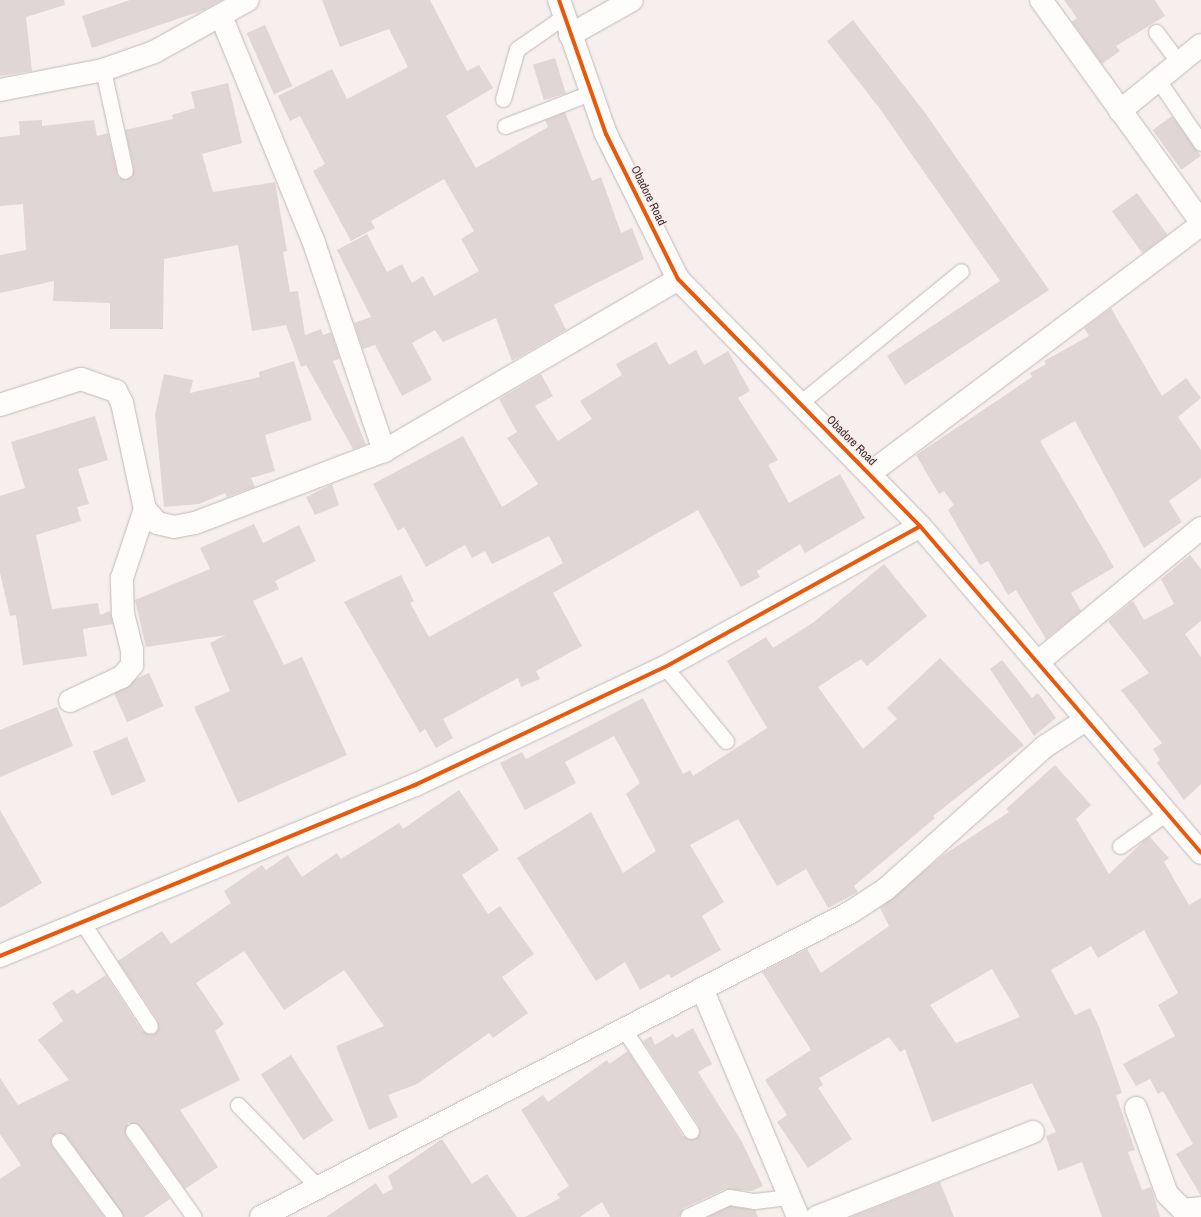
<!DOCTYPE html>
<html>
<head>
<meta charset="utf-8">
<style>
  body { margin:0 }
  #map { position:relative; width:1201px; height:1217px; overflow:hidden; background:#f6efee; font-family:"Archivo Narrow",sans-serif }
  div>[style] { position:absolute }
  .building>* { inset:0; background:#e0d6d5; transform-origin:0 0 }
  .roads { filter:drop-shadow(0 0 1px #c2b9b8) drop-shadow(0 0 1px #c2b9b8) }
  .service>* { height:15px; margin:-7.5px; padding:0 7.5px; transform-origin:7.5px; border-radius:7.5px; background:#fefdfc }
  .minor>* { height:22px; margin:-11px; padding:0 11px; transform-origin:11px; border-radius:11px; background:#fefdfc }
  .cycleway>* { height:4px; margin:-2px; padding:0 2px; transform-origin:2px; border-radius:2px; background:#e8590c }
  span { translate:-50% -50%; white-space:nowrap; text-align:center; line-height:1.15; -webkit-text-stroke:3px #faeceb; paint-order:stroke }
  .street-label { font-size:12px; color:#392c2b }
</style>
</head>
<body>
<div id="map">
  <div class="building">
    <i style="clip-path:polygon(0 0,64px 0,65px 5px,26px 17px,32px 71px,0 76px)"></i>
    <i style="clip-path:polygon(130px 0,222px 0,204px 10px,92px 48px,82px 16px)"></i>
    <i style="clip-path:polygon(322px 0,430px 0,467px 71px,479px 65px,493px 88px,446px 116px,476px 168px,548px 127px,545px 120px,565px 112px,592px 181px,601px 177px,621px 233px,632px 228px,644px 259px,554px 305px,566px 330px,512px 361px,496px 318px,443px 342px,435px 330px,412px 343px,432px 380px,402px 396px,375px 345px,363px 349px,354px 323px,371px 317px,337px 250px,367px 234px,387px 272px,402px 264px,412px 283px,423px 276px,434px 296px,479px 271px,461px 239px,474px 231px,444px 179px,371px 221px,375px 228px,351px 241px,313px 171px,325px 164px,300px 116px,290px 121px,278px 96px,332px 69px,347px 99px,408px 67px,389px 29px,340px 47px)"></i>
    <i style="clip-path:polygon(1064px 0,1155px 0,1165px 16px,1116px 46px,1120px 51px,1102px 64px,1072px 22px,1077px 18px)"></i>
    <i style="clip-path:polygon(853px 20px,923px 110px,1049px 290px,905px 385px,887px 356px,1000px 281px,880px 109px,827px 41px)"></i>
    <i style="left:265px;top:25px;width:67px;height:20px;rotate:66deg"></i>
    <i style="left:555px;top:58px;width:37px;height:23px;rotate:73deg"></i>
    <i style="clip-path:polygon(228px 83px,242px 143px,202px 154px,213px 192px,275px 182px,287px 251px,283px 252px,290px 292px,298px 291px,305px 335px,321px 329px,323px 335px,331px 332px,340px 359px,333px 361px,366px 445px,353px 449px,306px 365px,301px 367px,286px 325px,252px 331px,238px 245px,164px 259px,163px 329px,110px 329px,110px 303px,53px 301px,54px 281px,0 293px,0 255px,26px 250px,23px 204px,0 206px,0 137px,20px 135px,19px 121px,42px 120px,42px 126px,94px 120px,97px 136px,108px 133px,118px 177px,127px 180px,134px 169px,125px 130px,173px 119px,172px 115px,195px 108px,191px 92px)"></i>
    <i style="left:1172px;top:116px;width:49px;height:24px;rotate:54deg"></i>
    <i style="left:1137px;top:193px;width:52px;height:31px;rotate:54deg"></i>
    <i style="clip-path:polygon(1111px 308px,1162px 396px,1186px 378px,1201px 398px,1178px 417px,1201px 450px,1201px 478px,1169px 501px,1182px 522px,1144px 548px,1075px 421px,1040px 441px,1114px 567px,1071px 593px,1081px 611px,1046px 639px,1016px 590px,1008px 595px,988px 561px,980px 565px,948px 510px,954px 505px,944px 491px,939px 494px,916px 455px,1032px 377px,1030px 373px,1046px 364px,1044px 361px,1089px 336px,1084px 328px)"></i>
    <i style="clip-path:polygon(656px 342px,669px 365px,696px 350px,704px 365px,728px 351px,750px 391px,738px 398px,778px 460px,768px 465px,789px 503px,840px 474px,865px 518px,805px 553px,800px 544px,757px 571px,760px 577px,741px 587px,698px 510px,553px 593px,582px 646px,536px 671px,540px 679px,521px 687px,518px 678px,443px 719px,453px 738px,436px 748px,425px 729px,420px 733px,344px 602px,401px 575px,414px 601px,410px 603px,429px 637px,563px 563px,549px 536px,492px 564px,485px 551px,472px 558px,465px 545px,426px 567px,404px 527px,398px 531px,373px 484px,463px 436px,502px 507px,538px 484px,507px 438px,517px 432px,499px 399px,541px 374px,553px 396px,535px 406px,558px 441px,592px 419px,580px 401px,622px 375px,616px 364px)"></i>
    <i style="clip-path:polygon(294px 361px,312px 420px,265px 435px,275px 471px,251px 478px,255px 487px,227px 497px,225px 493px,199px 504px,164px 507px,155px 415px,164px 374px,193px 380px,190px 393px,260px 377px,259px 372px)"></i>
    <i style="clip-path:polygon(95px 416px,108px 460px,78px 469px,89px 504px,77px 507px,81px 521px,36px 535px,52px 609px,98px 603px,100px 615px,110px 611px,113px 624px,83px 629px,87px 656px,23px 665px,16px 615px,10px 616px,0 573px,0 496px,25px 488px,11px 442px)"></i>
    <i style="clip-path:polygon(332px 484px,339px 505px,315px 515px,306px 497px)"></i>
    <i style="clip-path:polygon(254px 524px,263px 543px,299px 525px,316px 561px,275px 581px,279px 589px,253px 601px,284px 665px,302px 657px,347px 755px,238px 803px,194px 707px,230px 691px,210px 643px,226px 635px,146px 647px,135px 600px,210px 569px,200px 548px)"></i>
    <i style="clip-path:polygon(1190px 555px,1201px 569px,1201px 621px,1185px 634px,1201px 657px,1201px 784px,1184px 800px,1157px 763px,1160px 760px,1153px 749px,1162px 743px,1121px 690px,1149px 673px,1108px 621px,1133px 601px,1144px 620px,1174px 604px,1161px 579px)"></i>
    <i style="clip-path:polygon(884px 564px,927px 616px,867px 666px,861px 659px,818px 687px,863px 749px,897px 719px,887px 708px,940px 658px,1024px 745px,933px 816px,935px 818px,854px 886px,858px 892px,828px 908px,806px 869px,777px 886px,738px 819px,690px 845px,724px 902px,702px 916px,721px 950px,671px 978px,669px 974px,640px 990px,625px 962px,596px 981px,517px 858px,591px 812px,623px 873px,656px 851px,626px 794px,640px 783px,614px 736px,565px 762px,576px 783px,525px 810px,500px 763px,522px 752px,526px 759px,643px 698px,683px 774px,690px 770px,693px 776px,767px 728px,727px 661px,766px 637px,773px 648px,814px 622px)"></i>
    <i style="clip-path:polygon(1002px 660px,1032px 698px,1038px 693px,1056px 718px,1034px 736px,990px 669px)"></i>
    <i style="left:149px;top:673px;width:36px;height:40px;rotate:66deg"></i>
    <i style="clip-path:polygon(57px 707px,73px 746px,0 777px,0 730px)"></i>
    <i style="left:127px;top:737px;width:48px;height:37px;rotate:67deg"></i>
    <i style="clip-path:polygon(evenodd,1055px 765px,1091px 805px,1076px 819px,1109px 874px,1149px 836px,1169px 858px,1164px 862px,1189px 905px,1201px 898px,1201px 1196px,1176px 1154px,1193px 1144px,1163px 1091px,1158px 1094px,1150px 1079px,1136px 1086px,1123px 1064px,1175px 1036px,1158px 1005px,1178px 993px,1144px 930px,1098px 958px,1091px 946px,1051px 970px,1075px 1015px,1090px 1008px,1099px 1027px,1122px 1093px,1116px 1095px,1135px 1150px,1128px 1152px,1142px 1190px,1151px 1187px,1160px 1217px,1102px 1217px,1082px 1162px,1058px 1171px,1046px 1136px,1056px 1132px,1032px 1083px,932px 1122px,905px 1049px,900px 1052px,889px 1037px,819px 1078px,823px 1085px,818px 1088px,852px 1139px,808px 1168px,777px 1122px,787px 1115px,765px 1080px,811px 1050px,762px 972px,807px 949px,821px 973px,889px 926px,880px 908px,942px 856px,1009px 812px,1006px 809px,1055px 765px,992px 969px,1020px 1017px,956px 1043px,930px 1005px,992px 969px)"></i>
    <i style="clip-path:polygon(459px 790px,499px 850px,462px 875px,488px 914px,500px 906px,534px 954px,502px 977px,528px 1013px,493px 1038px,489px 1033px,417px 1084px,388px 1095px,398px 1117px,369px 1130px,336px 1046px,384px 1026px,344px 970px,284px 1010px,244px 951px,196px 983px,224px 1024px,215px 1031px,240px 1080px,180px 1110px,218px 1167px,185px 1189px,140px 1126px,128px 1123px,126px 1136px,170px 1199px,144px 1217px,124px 1217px,66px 1136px,58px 1132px,51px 1138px,52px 1146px,104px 1217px,0 1217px,0 1179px,21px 1165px,0 1134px,0 1078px,18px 1105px,69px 1080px,38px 1040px,63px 1021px,52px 1003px,73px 989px,77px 994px,106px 975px,142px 1031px,155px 1034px,158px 1021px,118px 961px,162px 931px,171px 944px,231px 903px,224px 891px,262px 865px,266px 870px,288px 855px,302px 877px,337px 853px,341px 859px,399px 823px,403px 829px)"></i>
    <i style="clip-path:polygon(0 810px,42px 883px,0 908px)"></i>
    <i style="clip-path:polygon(693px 1028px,712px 1064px,698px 1072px,742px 1142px,763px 1186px,752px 1191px,725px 1189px,684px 1208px,679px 1217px,610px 1217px,602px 1202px,580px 1217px,525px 1217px,560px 1198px,557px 1194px,569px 1186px,521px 1110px,543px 1095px,548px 1102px,607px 1060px,609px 1064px,628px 1051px,683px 1136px,696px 1138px,699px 1126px,643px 1041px,651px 1036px,655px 1045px,673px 1034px,676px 1038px)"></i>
    <i style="left:291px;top:1055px;width:78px;height:36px;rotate:57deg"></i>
    <i style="clip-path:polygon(442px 1139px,472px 1184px,487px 1174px,517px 1217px,326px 1217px,376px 1183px,383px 1194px,393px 1189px,388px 1176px)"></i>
    <i style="clip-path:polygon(940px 1182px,954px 1217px,851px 1217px)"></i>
    <i style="clip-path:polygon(730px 1206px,755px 1210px,758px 1217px,707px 1217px)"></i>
  </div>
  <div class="roads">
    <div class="service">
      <i style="left:1156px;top:32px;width:39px;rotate:53deg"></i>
      <i style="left:103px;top:70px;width:103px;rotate:77.7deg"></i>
      <i style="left:1158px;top:80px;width:76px;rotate:55.7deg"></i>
      <i style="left:503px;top:99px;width:52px;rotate:-74.4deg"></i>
      <i style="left:517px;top:49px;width:56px;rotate:-34.8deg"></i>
      <i style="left:505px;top:126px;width:91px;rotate:-21.2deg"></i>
      <i style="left:800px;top:403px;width:208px;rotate:-39.3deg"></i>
      <i style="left:665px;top:667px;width:96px;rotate:50.5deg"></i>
      <i style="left:1120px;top:846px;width:55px;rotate:-35.4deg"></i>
      <i style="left:82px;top:922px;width:124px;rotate:56.8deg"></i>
      <i style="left:625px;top:1031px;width:120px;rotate:56.6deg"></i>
      <i style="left:238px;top:1105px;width:116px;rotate:45.7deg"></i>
      <i style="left:133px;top:1131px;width:105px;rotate:54.7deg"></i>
      <i style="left:59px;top:1141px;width:94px;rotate:53.6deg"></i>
      <i style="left:688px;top:1216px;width:45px;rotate:-24.9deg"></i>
      <i style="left:729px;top:1197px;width:26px;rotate:9deg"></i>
      <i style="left:755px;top:1201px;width:34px;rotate:-7deg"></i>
    </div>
    <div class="minor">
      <i style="left:559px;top:0;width:142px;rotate:70.7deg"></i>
      <i style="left:606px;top:134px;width:162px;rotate:63.6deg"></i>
      <i style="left:678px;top:279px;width:346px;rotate:45.6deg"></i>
      <i style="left:920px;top:526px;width:431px;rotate:49.3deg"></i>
      <i style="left:1041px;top:0;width:274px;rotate:54.2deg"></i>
      <i style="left:221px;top:16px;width:242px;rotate:67.7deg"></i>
      <i style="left:313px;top:240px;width:223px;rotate:71.4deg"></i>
      <i style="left:570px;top:35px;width:71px;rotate:-29.4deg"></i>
      <i style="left:0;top:90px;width:105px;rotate:-11deg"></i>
      <i style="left:103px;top:70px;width:54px;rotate:-19.4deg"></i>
      <i style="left:154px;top:52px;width:107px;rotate:-29deg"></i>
      <i style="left:1120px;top:111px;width:104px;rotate:-39.2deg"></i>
      <i style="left:0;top:405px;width:85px;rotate:-17.8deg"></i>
      <i style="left:81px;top:379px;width:37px;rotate:19deg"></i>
      <i style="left:116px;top:391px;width:13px;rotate:63deg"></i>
      <i style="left:122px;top:403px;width:108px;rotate:77.8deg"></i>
      <i style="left:145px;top:509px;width:18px;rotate:49deg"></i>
      <i style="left:157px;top:523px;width:17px;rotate:13deg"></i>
      <i style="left:174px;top:527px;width:21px;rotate:-11deg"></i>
      <i style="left:195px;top:523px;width:202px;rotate:-20.9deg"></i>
      <i style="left:384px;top:451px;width:341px;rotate:-30.3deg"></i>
      <i style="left:869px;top:474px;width:415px;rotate:-36.9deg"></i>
      <i style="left:1038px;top:662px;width:211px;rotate:-39.4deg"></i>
      <i style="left:70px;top:701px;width:57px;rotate:-24.8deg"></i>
      <i style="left:122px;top:677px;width:16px;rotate:-50deg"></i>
      <i style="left:132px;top:665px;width:15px;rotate:-90deg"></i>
      <i style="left:132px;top:650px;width:37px;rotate:-104deg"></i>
      <i style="left:123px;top:614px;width:36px;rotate:-92deg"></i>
      <i style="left:122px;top:578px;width:73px;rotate:-71.6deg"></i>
      <i style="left:0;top:956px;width:449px;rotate:-22.4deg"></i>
      <i style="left:415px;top:785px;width:276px;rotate:-25.3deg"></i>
      <i style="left:665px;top:667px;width:291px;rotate:-28.9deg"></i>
      <i style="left:703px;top:991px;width:245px;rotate:67.2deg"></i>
      <i style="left:1136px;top:1108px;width:91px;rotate:70.2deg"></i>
      <i style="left:1167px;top:1194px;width:23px;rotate:45deg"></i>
      <i style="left:1183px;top:1210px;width:18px;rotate:-6deg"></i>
      <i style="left:261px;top:1217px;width:664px;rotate:-27.34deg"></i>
      <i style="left:851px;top:912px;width:42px;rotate:-33.3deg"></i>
      <i style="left:886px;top:889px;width:212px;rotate:-41.9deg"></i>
      <i style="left:1044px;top:747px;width:48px;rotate:-33deg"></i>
      <i style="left:817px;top:1217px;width:232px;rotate:-21.5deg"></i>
    </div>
  </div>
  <div class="cycleway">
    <i style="left:559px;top:0;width:142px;rotate:70.7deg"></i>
    <i style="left:606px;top:134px;width:162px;rotate:63.6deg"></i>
    <i style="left:678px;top:279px;width:346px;rotate:45.6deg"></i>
    <i style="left:920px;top:526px;width:431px;rotate:49.3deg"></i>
    <i style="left:0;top:956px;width:449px;rotate:-22.4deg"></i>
    <i style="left:415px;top:785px;width:276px;rotate:-25.3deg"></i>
    <i style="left:665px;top:667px;width:291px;rotate:-28.9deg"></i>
  </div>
  <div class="street-label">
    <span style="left:648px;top:196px;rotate:64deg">Obadore Road</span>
    <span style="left:851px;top:441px;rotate:45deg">Obadore Road</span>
  </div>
</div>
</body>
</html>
